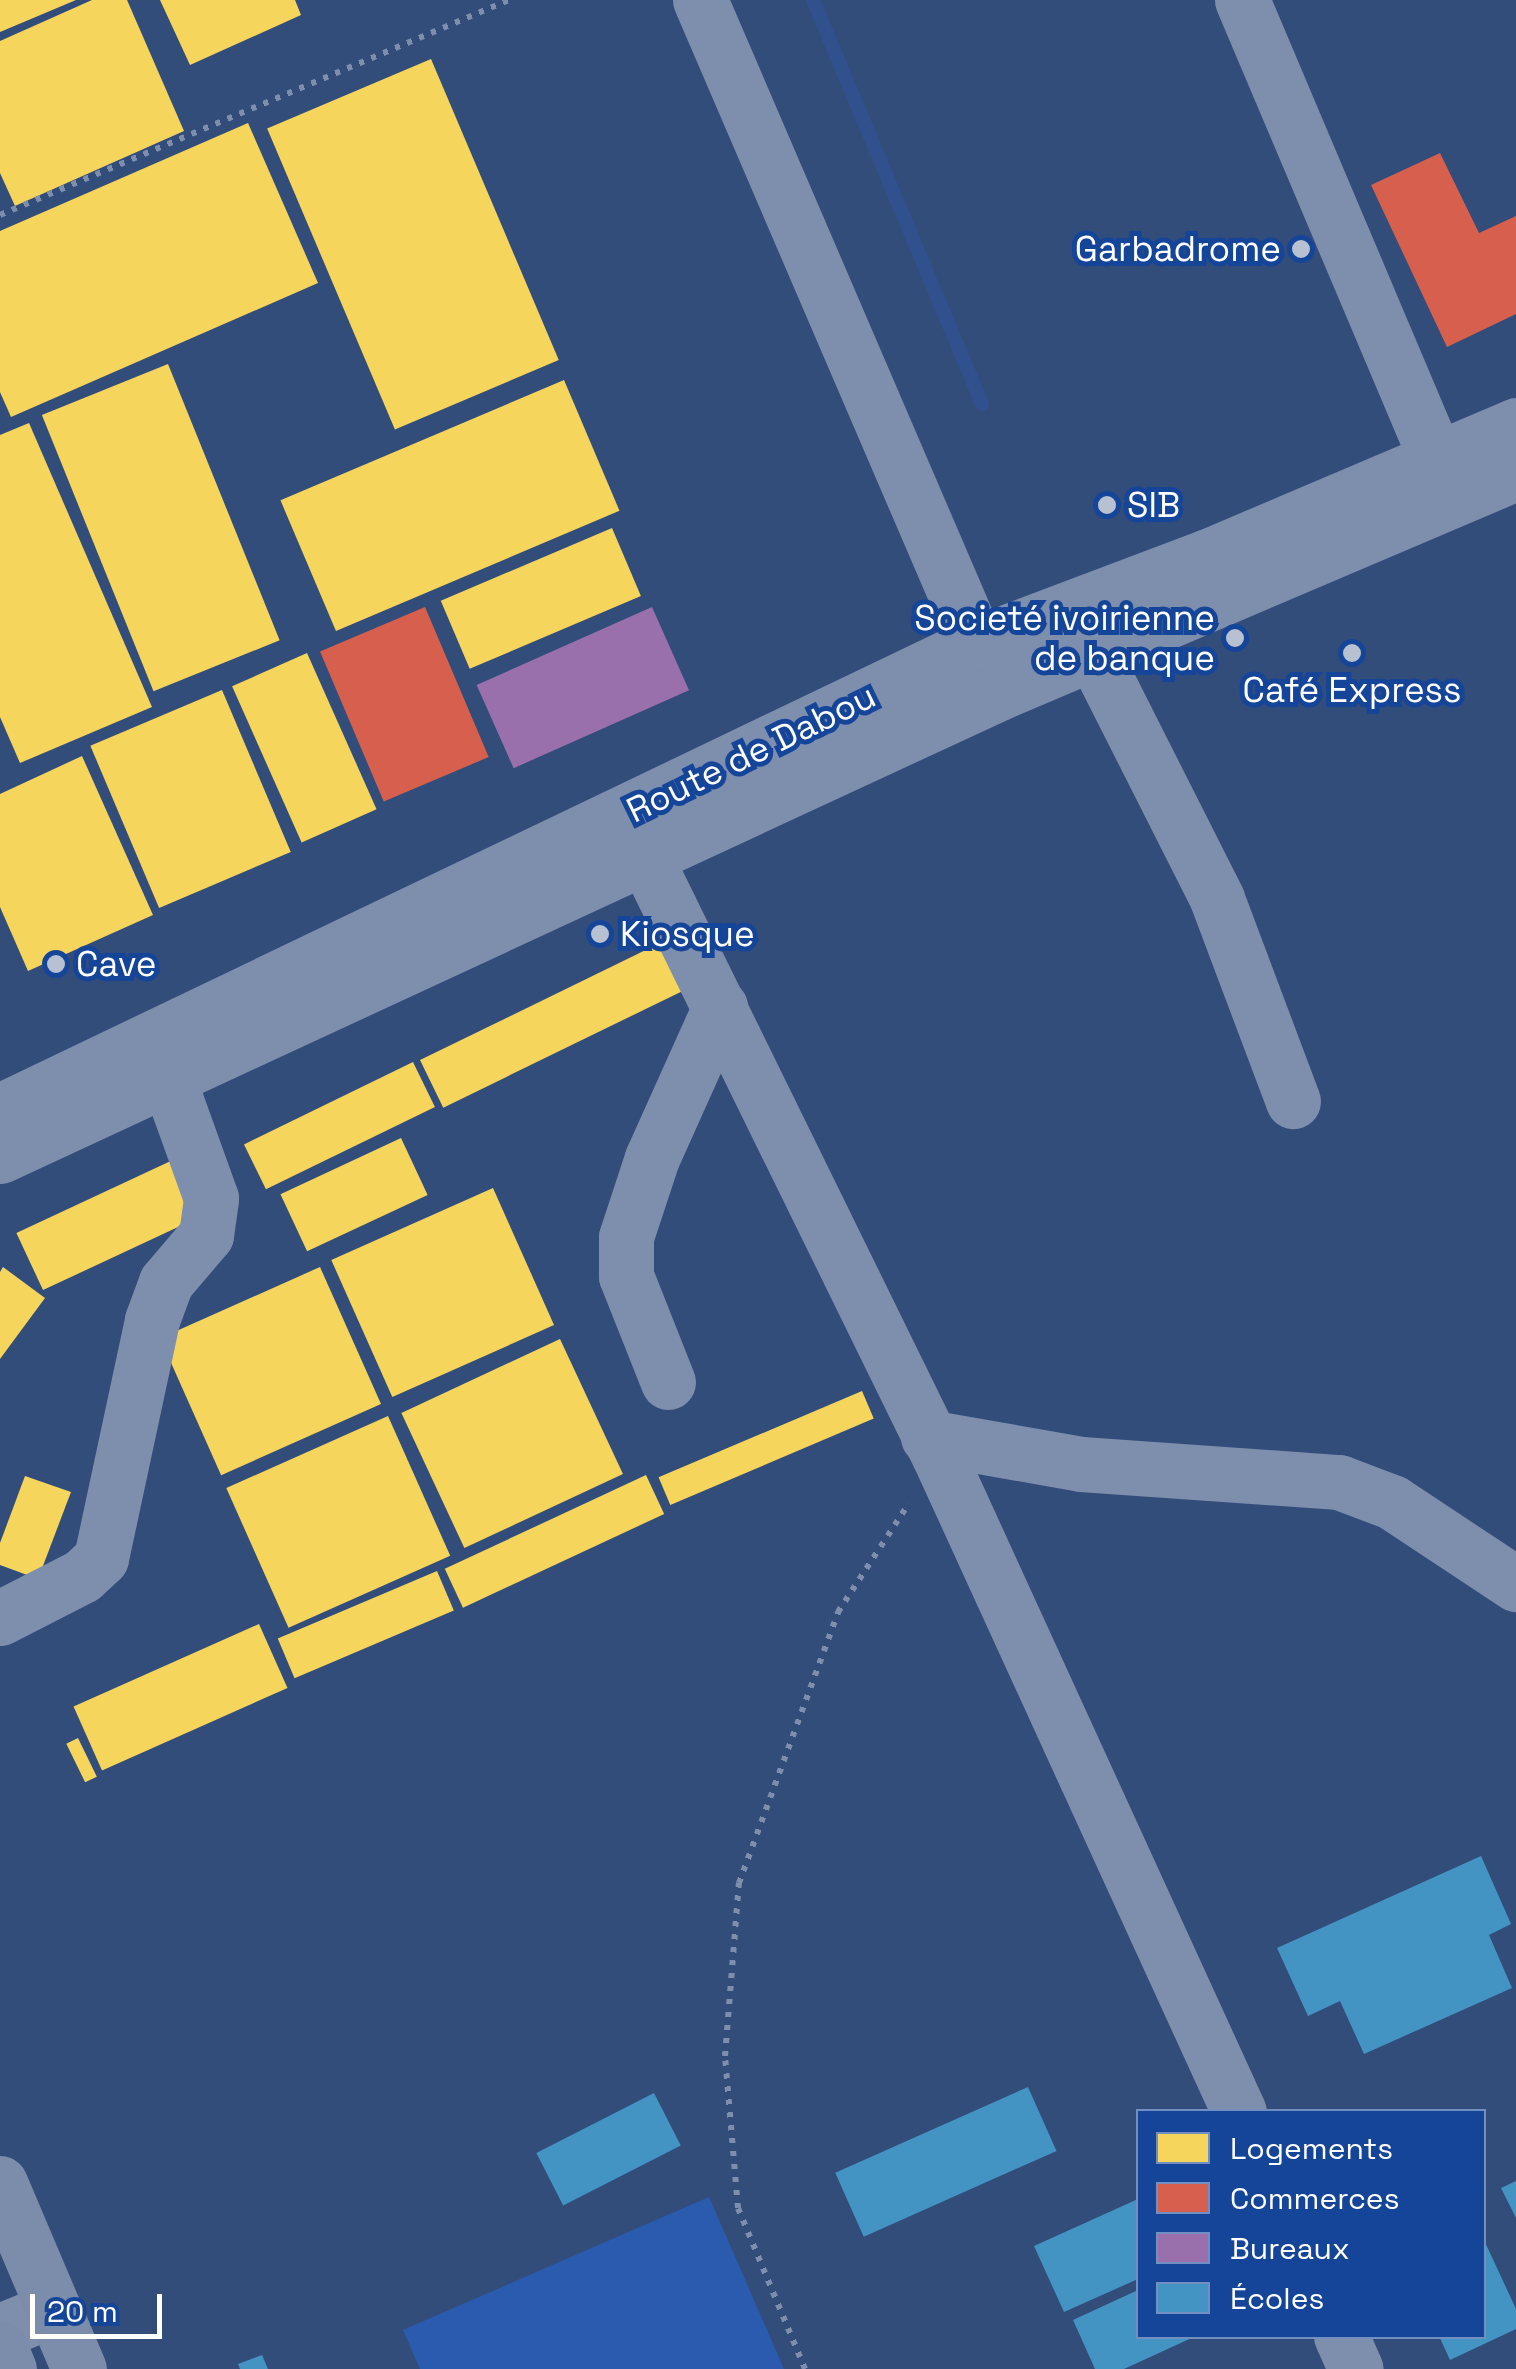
<!DOCTYPE html>
<html>
<head>
<meta charset="utf-8">
<style>
  body { margin:0 }
  #map { position:relative; width:1516px; height:2369px; overflow:hidden; background:#334d7b; font-family:"Space Grotesk",sans-serif }
  div>[style] { position:absolute }
  .green>* { inset:0; background:#2a5baf }
  .homes>* { inset:0; background:#f6d55c; transform-origin:0 0 }
  .shops>* { inset:0; background:#d6604d; transform-origin:0 0 }
  .offices>* { inset:0; background:#9970ab; transform-origin:0 0 }
  .schools>* { inset:0; background:#4393c3; transform-origin:0 0 }
  .stream>* { height:14px; margin:-7px; padding:0 7px; transform-origin:7px; border-radius:7px; background:#30518e }
  .path>* { height:6px; margin-top:-3px; transform-origin:0; background:repeating-linear-gradient(90deg,#7e8ead 0 5px,transparent 0 13px) }
  .minor>* { height:55px; margin:-27.5px; padding:0 27.5px; transform-origin:27.5px; border-radius:27.5px; background:#7e8ead }
  .major>* { height:55px; margin:-27.5px; padding:0 27.5px; transform-origin:27.5px; border-radius:27.5px; background:#7b8dab }
  .dots>* { width:28px; height:28px; translate:-50% -50%; box-sizing:border-box; border:5px solid #154599; border-radius:50% }
  span { translate:-50% -50%; white-space:nowrap; text-align:center; line-height:1.15; -webkit-text-stroke:10px #154599; paint-order:stroke }
  .poi-label { font-size:35px; color:#fff }
  .right { translate:-100% -50%; text-align:right }
  .left { translate:0 -50%; text-align:left }
  .street-label { font-size:35px; color:#fff }
  .legend { position:absolute; left:1136px; top:2109px; width:350px; height:230px; box-sizing:border-box; background:#154599; border:2px solid #738fc2; margin:0; padding:12px 18px; list-style:none; font-size:30px; color:#fff }
  .legend li { display:flex; align-items:center; gap:20px; height:50px }
  .legend b { width:50px; border:2px solid #738fc2 }
  .scale { position:absolute; left:30px; top:2294px; width:132px; height:45px; box-sizing:border-box; border:5px solid #fff; border-top:0; padding-left:12px; font-size:30px; line-height:35px; white-space:nowrap; color:#fff; -webkit-text-stroke:8px #154599; paint-order:stroke }
</style>
</head>
<body>
<div id="map">
  <div class="green">
    <i style="clip-path:polygon(709px 2197px,784px 2369px,420px 2369px,403px 2330px)"></i>
  </div>
  <div class="homes">
    <i style="clip-path:polygon(0 0,76px 0,0 32px)"></i>
    <i style="clip-path:polygon(92px 0,127px 0,184px 131px,15px 206px,0 173px,0 41px)"></i>
    <i style="clip-path:polygon(160px 0,295px 0,301px 15px,190px 65px)"></i>
    <i style="left:431px;top:59px;width:327px;height:178px;rotate:67deg"></i>
    <i style="clip-path:polygon(248px 123px,318px 283px,11px 417px,0 392px,0 231px)"></i>
    <i style="left:168px;top:364px;width:298px;height:136px;rotate:68deg"></i>
    <i style="left:564px;top:380px;width:142px;height:308px;rotate:67deg"></i>
    <i style="clip-path:polygon(29px 423px,152px 707px,20px 763px,0 717px,0 435px)"></i>
    <i style="left:612px;top:528px;width:74px;height:186px;rotate:67deg"></i>
    <i style="left:307px;top:653px;width:171px;height:82px;rotate:66deg"></i>
    <i style="left:222px;top:690px;width:176px;height:143px;rotate:67deg"></i>
    <i style="clip-path:polygon(82px 756px,153px 915px,28px 971px,0 907px,0 794px)"></i>
    <i style="left:660px;top:943px;width:53px;height:267px;rotate:64deg"></i>
    <i style="left:413px;top:1062px;width:50px;height:188px;rotate:64deg"></i>
    <i style="left:401px;top:1138px;width:63px;height:133px;rotate:65deg"></i>
    <i style="left:175px;top:1159px;width:63px;height:175px;rotate:65deg"></i>
    <i style="left:493px;top:1188px;width:150px;height:177px;rotate:66deg"></i>
    <i style="clip-path:polygon(3px 1267px,45px 1298px,0 1359px,0 1272px)"></i>
    <i style="left:320px;top:1267px;width:150px;height:175px;rotate:66deg"></i>
    <i style="left:560px;top:1339px;width:149px;height:175px;rotate:65deg"></i>
    <i style="left:862px;top:1391px;width:30px;height:221px;rotate:67deg"></i>
    <i style="left:388px;top:1416px;width:153px;height:177px;rotate:66deg"></i>
    <i style="left:646px;top:1475px;width:43px;height:222px;rotate:65deg"></i>
    <i style="clip-path:polygon(25px 1476px,71px 1492px,38px 1579px,0 1565px,0 1543px)"></i>
    <i style="left:437px;top:1571px;width:43px;height:173px;rotate:67deg"></i>
    <i style="left:259px;top:1624px;width:70px;height:203px;rotate:66deg"></i>
    <i style="left:78px;top:1738px;width:43px;height:13px;rotate:64deg"></i>
  </div>
  <div class="shops">
    <i style="clip-path:polygon(1440px 153px,1479px 233px,1516px 216px,1516px 314px,1447px 347px,1371px 185px)"></i>
    <i style="left:425px;top:607px;width:163px;height:114px;rotate:67deg"></i>
  </div>
  <div class="offices">
    <i style="left:652px;top:607px;width:91px;height:192px;rotate:66deg"></i>
  </div>
  <div class="schools">
    <i style="clip-path:polygon(1481px 1856px,1511px 1924px,1489px 1935px,1512px 1988px,1364px 2054px,1340px 2001px,1308px 2016px,1277px 1948px)"></i>
    <i style="left:1028px;top:2087px;width:70px;height:211px;rotate:66deg"></i>
    <i style="left:654px;top:2093px;width:59px;height:132px;rotate:63deg"></i>
    <i style="clip-path:polygon(1516px 2181px,1516px 2218px,1501px 2188px)"></i>
    <i style="clip-path:polygon(1138px 2199px,1138px 2279px,1064px 2312px,1034px 2246px)"></i>
    <i style="clip-path:polygon(1484px 2240px,1516px 2309px,1516px 2329px,1450px 2360px,1439px 2336px,1484px 2336px)"></i>
    <i style="clip-path:polygon(1138px 2290px,1138px 2336px,1196px 2336px,1124px 2369px,1095px 2369px,1073px 2320px)"></i>
    <i style="clip-path:polygon(262px 2355px,268px 2369px,240px 2369px,238px 2364px)"></i>
  </div>
  <div class="stream">
    <i style="left:813px;top:0;width:438px;rotate:67.3deg"></i>
  </div>
  <div class="path">
    <i style="left:0;top:215px;width:553px;rotate:-22.9deg"></i>
    <i style="left:805px;top:2369px;width:174px;rotate:-112.6deg"></i>
    <i style="left:738px;top:2208px;width:153px;rotate:-94.9deg"></i>
    <i style="left:725px;top:2056px;width:174px;rotate:-85.4deg"></i>
    <i style="left:739px;top:1883px;width:289px;rotate:-69.9deg"></i>
    <i style="left:838px;top:1612px;width:130px;rotate:-56.9deg"></i>
  </div>
  <div class="minor">
    <i style="left:700px;top:0;width:737px;rotate:66.74deg"></i>
    <i style="left:1242px;top:0;width:501px;rotate:67.07deg"></i>
    <i style="left:1094px;top:655px;width:273px;rotate:63.2deg"></i>
    <i style="left:1217px;top:899px;width:216px;rotate:69.4deg"></i>
    <i style="left:645px;top:857px;width:667px;rotate:63.86deg"></i>
    <i style="left:939px;top:1456px;width:721px;rotate:65.42deg"></i>
    <i style="left:0;top:1111px;width:1081px;rotate:-25.59deg"></i>
    <i style="left:975px;top:644px;width:249px;rotate:-20.7deg"></i>
    <i style="left:1208px;top:556px;width:335px;rotate:-23deg"></i>
    <i style="left:0;top:1156px;width:1101px;rotate:-24.87deg"></i>
    <i style="left:999px;top:693px;width:562px;rotate:-23.05deg"></i>
    <i style="left:668px;top:1382px;width:114px;rotate:-111.6deg"></i>
    <i style="left:626px;top:1276px;width:39px;rotate:-90deg"></i>
    <i style="left:626px;top:1237px;width:83px;rotate:-71.8deg"></i>
    <i style="left:652px;top:1158px;width:166px;rotate:-65.8deg"></i>
    <i style="left:928px;top:1437px;width:155px;rotate:10deg"></i>
    <i style="left:1081px;top:1464px;width:259px;rotate:4deg"></i>
    <i style="left:1339px;top:1482px;width:57px;rotate:20.7deg"></i>
    <i style="left:1392px;top:1502px;width:149px;rotate:33.5deg"></i>
    <i style="left:0;top:1618px;width:92px;rotate:-27.1deg"></i>
    <i style="left:82px;top:1576px;width:26px;rotate:-43deg"></i>
    <i style="left:101px;top:1558px;width:243px;rotate:-77.9deg"></i>
    <i style="left:152px;top:1320px;width:40px;rotate:-69.8deg"></i>
    <i style="left:166px;top:1282px;width:62px;rotate:-49.6deg"></i>
    <i style="left:206px;top:1235px;width:37px;rotate:-82deg"></i>
    <i style="left:211px;top:1198px;width:130px;rotate:-109.8deg"></i>
    <i style="left:0;top:2331px;width:58px;rotate:-22.2deg"></i>
    <i style="left:1341px;top:2336px;width:36px;rotate:66deg"></i>
  </div>
  <div class="major">
    <i style="left:0;top:2183px;width:202px;rotate:67deg"></i>
    <i style="left:0;top:2348px;width:23px;rotate:67deg"></i>
  </div>
  <div class="dots">
    <i style="left:1301px;top:249px;background:#b8c1d1"></i>
    <i style="left:1107px;top:505px;background:#b8c1d1"></i>
    <i style="left:1235px;top:638px;background:#b8c1d1"></i>
    <i style="left:1352px;top:653px;background:#b8c1d1"></i>
    <i style="left:600px;top:934px;background:#b8c1d1"></i>
    <i style="left:56px;top:964px;background:#b8c1d1"></i>
  </div>
  <div class="poi-label">
    <span class="right" style="left:1281px;top:249px">Garbadrome</span>
    <span class="left" style="left:1127px;top:505px">SIB</span>
    <span class="right" style="left:1215px;top:638px">Societé ivoirienne<br>de banque</span>
    <span style="left:1352px;top:690px">Café Express</span>
    <span class="left" style="left:620px;top:934px">Kiosque</span>
    <span class="left" style="left:76px;top:964px">Cave</span>
  </div>
  <div class="street-label">
    <span style="left:751px;top:753px;rotate:-26deg">Route de Dabou</span>
  </div>
  <ul class="legend">
  <li><b style="height:28px;background:#f6d55c"></b>Logements</li>
  <li><b style="height:28px;background:#d6604d"></b>Commerces</li>
  <li><b style="height:28px;background:#9970ab"></b>Bureaux</li>
  <li><b style="height:28px;background:#4393c3"></b>Écoles</li>
  </ul>
  <div class="scale">20 m</div>
</div>
</body>
</html>
